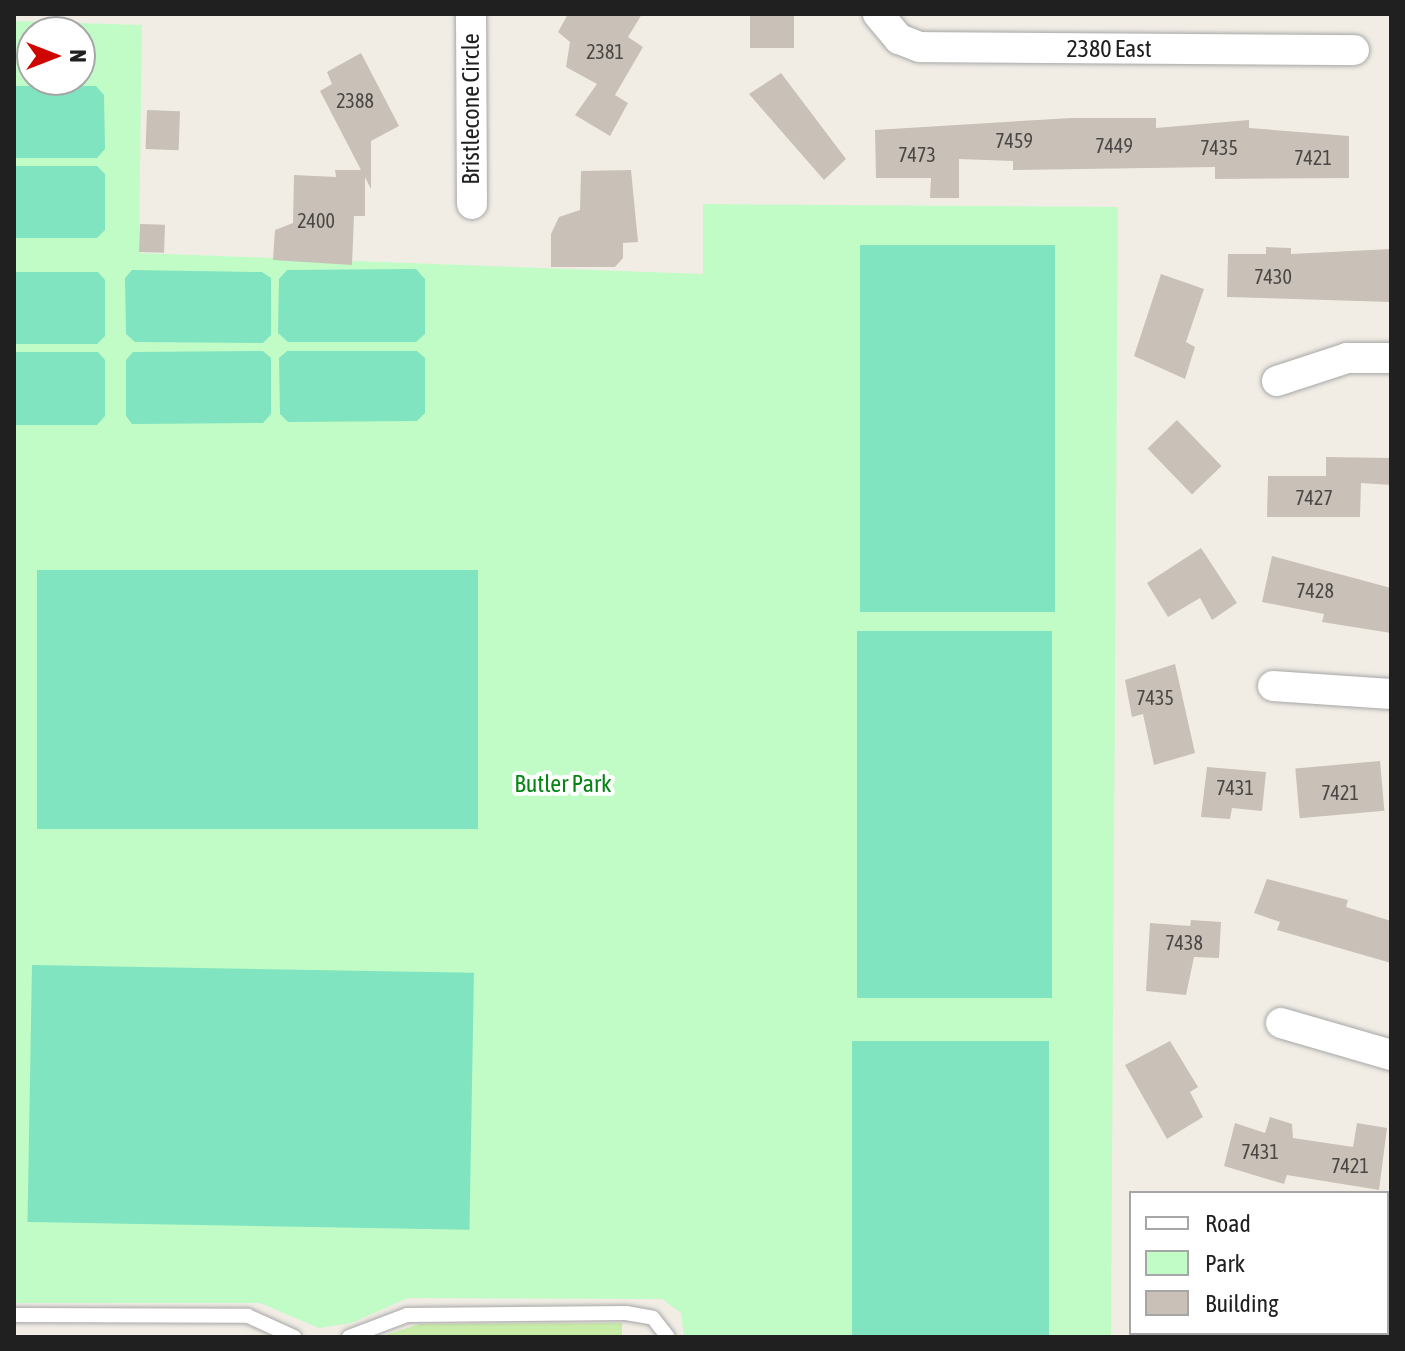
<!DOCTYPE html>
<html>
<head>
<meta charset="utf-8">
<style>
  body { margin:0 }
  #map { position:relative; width:1405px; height:1351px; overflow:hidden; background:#f1ede5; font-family:"Asap Condensed",sans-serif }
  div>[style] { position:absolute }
  .grass>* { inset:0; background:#c9eda9 }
  .park>* { inset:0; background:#c1fcc7 }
  .pitch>* { inset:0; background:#80e4c0; transform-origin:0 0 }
  .building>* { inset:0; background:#c9c0b8; transform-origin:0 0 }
  .roads { filter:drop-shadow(0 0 2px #a7a7a7) drop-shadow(0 0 2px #a7a7a7) }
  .service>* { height:14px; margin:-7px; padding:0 7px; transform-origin:7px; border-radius:7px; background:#fff }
  .minor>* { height:30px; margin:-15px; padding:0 15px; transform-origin:15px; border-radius:15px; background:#fff }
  span { translate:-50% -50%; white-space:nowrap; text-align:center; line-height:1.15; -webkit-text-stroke:8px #fff; paint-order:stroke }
  .number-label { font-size:20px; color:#4a4846 }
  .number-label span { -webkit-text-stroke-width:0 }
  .street-label { font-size:24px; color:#202020 }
  .park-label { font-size:24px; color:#068514 }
  .frame { position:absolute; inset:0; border:16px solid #202020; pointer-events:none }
  .legend { position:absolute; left:1129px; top:1191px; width:260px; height:144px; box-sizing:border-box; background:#fff; border:2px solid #a6a6a6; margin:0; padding:10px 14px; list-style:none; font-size:24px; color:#202020 }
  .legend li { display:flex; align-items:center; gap:16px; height:40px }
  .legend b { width:40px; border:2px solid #a6a6a6 }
  .north { position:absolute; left:16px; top:16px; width:80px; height:80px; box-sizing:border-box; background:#fff; border:2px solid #a6a6a6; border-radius:50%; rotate:90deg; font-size:22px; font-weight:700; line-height:32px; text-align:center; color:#202020 }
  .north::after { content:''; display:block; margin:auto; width:28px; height:36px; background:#cf0600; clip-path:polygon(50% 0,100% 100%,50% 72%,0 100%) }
</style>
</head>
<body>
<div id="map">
  <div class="grass">
    <i style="clip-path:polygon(622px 1323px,622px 1337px,379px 1337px,420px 1324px)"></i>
  </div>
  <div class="park">
    <i style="clip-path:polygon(evenodd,14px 21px,142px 25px,139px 253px,703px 274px,703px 204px,1118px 207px,1111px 1337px,684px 1337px,681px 1313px,662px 1299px,408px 1298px,351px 1323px,319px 1328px,260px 1303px,14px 1303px,14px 21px,32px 32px,80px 32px,80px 80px,32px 80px,32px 32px)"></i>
  </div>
  <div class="pitch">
    <i style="clip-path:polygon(14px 86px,96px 86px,104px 95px,105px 149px,97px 158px,14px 158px)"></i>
    <i style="clip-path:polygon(14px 166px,97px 166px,105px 174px,105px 230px,97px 238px,14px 238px)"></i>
    <i style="left:860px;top:245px;width:195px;height:367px"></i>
    <i style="clip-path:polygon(416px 269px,425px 279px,425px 334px,416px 342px,288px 342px,278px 333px,279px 279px,287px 270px)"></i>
    <i style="clip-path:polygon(132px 270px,262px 272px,271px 278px,271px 335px,263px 343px,135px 342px,126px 334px,125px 278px)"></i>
    <i style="clip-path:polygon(14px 272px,98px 272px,105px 280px,105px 336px,97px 344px,14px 344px)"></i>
    <i style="clip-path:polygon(263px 351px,271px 358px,271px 414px,263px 423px,132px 424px,126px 416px,126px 360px,133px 352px)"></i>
    <i style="clip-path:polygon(287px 351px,417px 351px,425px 358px,425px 413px,417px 421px,288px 422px,280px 414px,279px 358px)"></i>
    <i style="clip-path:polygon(14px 352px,98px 352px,105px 360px,105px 416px,97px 425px,14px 425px)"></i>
    <i style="left:37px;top:570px;width:441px;height:259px"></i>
    <i style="left:857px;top:631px;width:195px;height:367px"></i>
    <i style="left:32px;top:965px;width:442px;height:257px;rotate:1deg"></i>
    <i style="left:1049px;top:1041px;width:296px;height:197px;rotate:90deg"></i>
  </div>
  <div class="building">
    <i style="clip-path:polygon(568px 14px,642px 14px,628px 37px,643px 47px,615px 95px,628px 103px,610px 136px,575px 115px,597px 84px,566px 67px,570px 42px,558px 32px)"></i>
    <i style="left:750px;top:14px;width:44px;height:34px"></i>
    <i style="clip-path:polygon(361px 53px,399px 126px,371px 141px,371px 189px,365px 177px,365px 216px,354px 216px,352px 265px,273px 260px,275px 230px,293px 223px,294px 175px,336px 177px,335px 170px,361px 170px,320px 91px,332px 84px,327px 72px)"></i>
    <i style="clip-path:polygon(781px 73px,846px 159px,824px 180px,749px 94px)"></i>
    <i style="left:147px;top:110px;width:33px;height:39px;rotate:2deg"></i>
    <i style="clip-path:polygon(1071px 118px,1156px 118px,1156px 128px,1249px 120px,1249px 128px,1349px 136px,1349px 178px,1215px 179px,1215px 167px,1013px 170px,1013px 161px,959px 159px,959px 198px,930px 198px,931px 178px,876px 178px,875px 130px)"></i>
    <i style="clip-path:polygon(631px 170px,638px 242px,623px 243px,623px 258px,615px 267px,551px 267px,551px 234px,559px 217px,580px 210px,581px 171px)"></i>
    <i style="left:140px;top:224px;width:25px;height:28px;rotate:2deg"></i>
    <i style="clip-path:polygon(1266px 247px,1291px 248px,1291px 254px,1391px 249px,1391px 302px,1227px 297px,1228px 254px,1266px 254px)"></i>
    <i style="clip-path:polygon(1161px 274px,1204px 289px,1186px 342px,1195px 347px,1185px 379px,1134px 356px)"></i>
    <i style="left:1177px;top:420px;width:64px;height:41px;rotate:46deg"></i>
    <i style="clip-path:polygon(1326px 457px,1391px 458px,1391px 485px,1361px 483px,1360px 517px,1267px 517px,1268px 476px,1326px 476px)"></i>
    <i style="clip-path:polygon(1201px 548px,1237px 603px,1212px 620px,1200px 598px,1168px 617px,1147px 583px)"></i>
    <i style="clip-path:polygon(1272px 556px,1391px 588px,1391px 633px,1322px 622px,1324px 614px,1262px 602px)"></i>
    <i style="clip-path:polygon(1175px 664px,1195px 753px,1154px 765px,1143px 714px,1132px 717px,1125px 680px)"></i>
    <i style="left:1380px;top:761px;width:50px;height:85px;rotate:85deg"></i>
    <i style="clip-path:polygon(1207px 767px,1266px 772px,1262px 811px,1232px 808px,1230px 819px,1201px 817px)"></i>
    <i style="clip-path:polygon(1267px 879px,1348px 900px,1346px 907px,1391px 921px,1391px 963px,1277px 930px,1280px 922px,1254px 913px)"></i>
    <i style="clip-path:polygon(1191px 920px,1221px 922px,1219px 958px,1194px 957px,1186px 995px,1146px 991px,1150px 923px,1190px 926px)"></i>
    <i style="clip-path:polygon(1170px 1041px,1198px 1087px,1190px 1092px,1203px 1117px,1167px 1139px,1125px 1065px)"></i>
    <i style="clip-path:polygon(1270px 1117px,1292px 1124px,1293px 1138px,1353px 1147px,1357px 1123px,1387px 1128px,1379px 1190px,1287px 1175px,1284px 1184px,1224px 1166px,1235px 1123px,1265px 1133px)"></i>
  </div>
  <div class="roads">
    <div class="service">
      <i style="left:14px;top:1315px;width:234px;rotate:0.2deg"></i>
      <i style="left:248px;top:1316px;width:51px;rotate:24.5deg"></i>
      <i style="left:349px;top:1337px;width:62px;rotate:-20.8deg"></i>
      <i style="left:407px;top:1315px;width:219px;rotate:-0.5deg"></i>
      <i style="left:626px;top:1313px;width:27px;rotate:10deg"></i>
      <i style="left:653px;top:1318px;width:24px;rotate:52deg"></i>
    </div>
    <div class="minor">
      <i style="left:471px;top:14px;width:190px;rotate:89.7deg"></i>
      <i style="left:878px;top:14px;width:33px;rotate:50deg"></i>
      <i style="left:899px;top:39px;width:22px;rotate:21deg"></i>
      <i style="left:920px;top:47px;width:434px;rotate:0.4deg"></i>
      <i style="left:1277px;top:381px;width:74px;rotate:-18.2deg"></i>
      <i style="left:1347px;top:358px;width:44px"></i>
      <i style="left:1273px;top:686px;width:118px;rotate:3.9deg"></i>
      <i style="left:1281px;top:1023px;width:115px;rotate:16.2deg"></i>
    </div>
  </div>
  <div class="number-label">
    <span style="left:605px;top:51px">2381</span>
    <span style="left:355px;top:100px">2388</span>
    <span style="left:1014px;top:140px">7459</span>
    <span style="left:1114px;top:145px">7449</span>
    <span style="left:1219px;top:147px">7435</span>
    <span style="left:917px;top:154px">7473</span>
    <span style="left:1313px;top:157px">7421</span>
    <span style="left:316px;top:220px">2400</span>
    <span style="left:1273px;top:276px">7430</span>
    <span style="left:1314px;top:497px">7427</span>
    <span style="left:1315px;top:590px">7428</span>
    <span style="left:1155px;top:697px">7435</span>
    <span style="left:1235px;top:787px">7431</span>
    <span style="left:1340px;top:792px">7421</span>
    <span style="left:1184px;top:942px">7438</span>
    <span style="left:1260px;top:1151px">7431</span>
    <span style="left:1350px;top:1165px">7421</span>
  </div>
  <div class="street-label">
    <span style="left:1109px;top:49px">2380 East</span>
    <span style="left:471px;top:109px;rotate:-90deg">Bristlecone Circle</span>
  </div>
  <div class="park-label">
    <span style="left:563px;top:784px">Butler Park</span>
  </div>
  <div class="frame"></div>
  <ul class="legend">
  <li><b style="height:10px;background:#fff"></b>Road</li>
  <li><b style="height:22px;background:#c1fcc7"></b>Park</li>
  <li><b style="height:22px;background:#c9c0b8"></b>Building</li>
  </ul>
  <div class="north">N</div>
</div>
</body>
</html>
